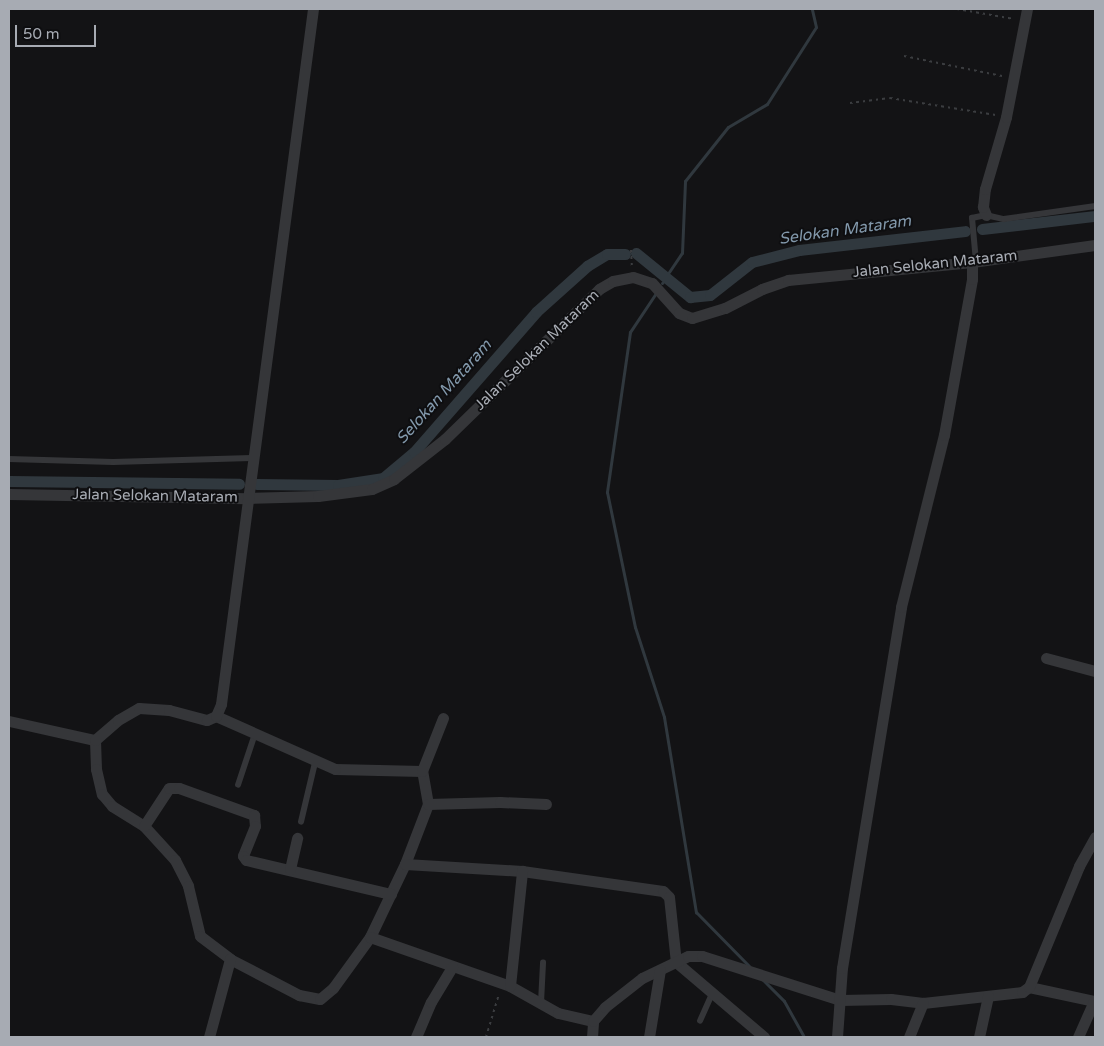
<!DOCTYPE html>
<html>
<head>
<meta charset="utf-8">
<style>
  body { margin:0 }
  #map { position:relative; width:1104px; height:1046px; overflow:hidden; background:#131315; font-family:"Varela Round",sans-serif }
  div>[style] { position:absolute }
  .stream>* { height:3px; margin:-1.5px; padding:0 1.5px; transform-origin:1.5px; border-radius:1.5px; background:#30383e }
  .canal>* { height:11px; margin:-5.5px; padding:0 5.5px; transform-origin:5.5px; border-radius:5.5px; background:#30383e }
  .path>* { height:2px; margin-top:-1px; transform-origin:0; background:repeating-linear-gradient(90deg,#3b3d40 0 2.5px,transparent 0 6.5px) }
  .service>* { height:5.5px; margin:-2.75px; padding:0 2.75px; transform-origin:2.75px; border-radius:2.75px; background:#353639 }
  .minor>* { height:11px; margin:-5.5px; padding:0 5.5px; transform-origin:5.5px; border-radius:5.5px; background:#353639 }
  span { translate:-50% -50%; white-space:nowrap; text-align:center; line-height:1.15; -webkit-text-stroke:4px #0e0e10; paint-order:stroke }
  .street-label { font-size:15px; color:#a7abb3 }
  .water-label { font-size:16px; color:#8298ab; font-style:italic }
  .frame { position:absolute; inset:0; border:10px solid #a7abb3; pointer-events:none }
  .scale { position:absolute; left:15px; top:25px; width:81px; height:22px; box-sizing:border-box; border:2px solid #a7abb3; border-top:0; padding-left:6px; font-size:15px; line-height:18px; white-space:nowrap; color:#a7abb3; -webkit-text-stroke:4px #0e0e10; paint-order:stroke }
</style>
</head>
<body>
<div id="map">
  <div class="stream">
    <i style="left:669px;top:272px;width:23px;rotate:-56deg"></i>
    <i style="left:682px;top:253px;width:72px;rotate:-87.6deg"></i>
    <i style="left:685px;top:181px;width:69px;rotate:-51.5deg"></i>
    <i style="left:728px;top:127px;width:45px;rotate:-30.5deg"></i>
    <i style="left:767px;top:104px;width:91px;rotate:-57.5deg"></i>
    <i style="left:816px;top:27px;width:18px;rotate:-103deg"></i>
    <i style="left:662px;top:283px;width:1px;rotate:-45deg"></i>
    <i style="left:656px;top:293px;width:47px;rotate:123.7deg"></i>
    <i style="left:630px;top:332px;width:162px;rotate:98.2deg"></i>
    <i style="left:607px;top:492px;width:138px;rotate:78.3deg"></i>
    <i style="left:635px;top:627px;width:95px;rotate:72.1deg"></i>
    <i style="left:664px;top:717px;width:198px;rotate:80.7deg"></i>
    <i style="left:696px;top:912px;width:76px;rotate:45.5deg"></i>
    <i style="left:762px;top:979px;width:31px;rotate:45deg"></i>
    <i style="left:784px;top:1001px;width:41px;rotate:60.9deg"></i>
  </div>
  <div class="canal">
    <i style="left:982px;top:229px;width:114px;rotate:-6.6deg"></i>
    <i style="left:636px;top:253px;width:70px;rotate:39.2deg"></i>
    <i style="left:690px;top:297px;width:20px;rotate:-6deg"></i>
    <i style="left:710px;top:295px;width:53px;rotate:-38.2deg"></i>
    <i style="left:752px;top:262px;width:49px;rotate:-14.3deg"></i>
    <i style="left:799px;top:250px;width:167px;rotate:-6.5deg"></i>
    <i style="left:9px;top:481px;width:230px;rotate:0.7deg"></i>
    <i style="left:257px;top:484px;width:81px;rotate:0.7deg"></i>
    <i style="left:338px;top:485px;width:46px;rotate:-8.8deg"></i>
    <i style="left:383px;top:478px;width:40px;rotate:-40deg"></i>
    <i style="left:414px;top:452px;width:186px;rotate:-48.9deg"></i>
    <i style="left:536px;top:312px;width:69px;rotate:-42deg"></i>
    <i style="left:587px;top:266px;width:23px;rotate:-31deg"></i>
    <i style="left:607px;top:254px;width:18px"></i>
  </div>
  <div class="path">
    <i style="left:957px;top:9px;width:58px;rotate:10deg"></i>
    <i style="left:904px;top:56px;width:100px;rotate:11.5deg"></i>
    <i style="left:850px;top:103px;width:40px;rotate:-7.1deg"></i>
    <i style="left:890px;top:98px;width:107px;rotate:9.1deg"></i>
    <i style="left:631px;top:250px;width:17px;rotate:87deg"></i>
    <i style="left:486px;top:1037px;width:45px;rotate:-73.2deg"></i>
  </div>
  <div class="service">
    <i style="left:976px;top:262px;width:44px;rotate:-95.2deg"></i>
    <i style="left:972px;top:218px;width:14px;rotate:-12deg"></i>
    <i style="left:986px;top:215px;width:18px;rotate:13deg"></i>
    <i style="left:1004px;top:219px;width:92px;rotate:-8.1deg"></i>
    <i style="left:9px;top:459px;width:104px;rotate:1.7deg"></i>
    <i style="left:113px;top:462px;width:138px;rotate:-1.7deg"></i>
    <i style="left:238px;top:785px;width:54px;rotate:-71.6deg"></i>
    <i style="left:301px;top:822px;width:61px;rotate:-76.7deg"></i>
    <i style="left:541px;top:1003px;width:40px;rotate:-87.1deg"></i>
    <i style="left:700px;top:1021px;width:32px;rotate:-66deg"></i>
  </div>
  <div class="minor">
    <i style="left:986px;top:215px;width:9px;rotate:-111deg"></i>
    <i style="left:983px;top:207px;width:18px;rotate:-84deg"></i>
    <i style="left:985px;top:189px;width:75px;rotate:-73.7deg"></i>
    <i style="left:1006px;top:117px;width:110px;rotate:-79deg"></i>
    <i style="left:9px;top:494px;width:238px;rotate:1deg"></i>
    <i style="left:247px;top:498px;width:71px;rotate:-1.6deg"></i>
    <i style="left:318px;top:496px;width:54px;rotate:-7.4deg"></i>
    <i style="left:372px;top:489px;width:24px;rotate:-24deg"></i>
    <i style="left:394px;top:479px;width:65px;rotate:-38.1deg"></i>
    <i style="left:445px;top:439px;width:215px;rotate:-44.2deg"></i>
    <i style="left:599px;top:289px;width:16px;rotate:-30deg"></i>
    <i style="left:613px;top:281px;width:20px;rotate:-11deg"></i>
    <i style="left:633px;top:277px;width:20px;rotate:18deg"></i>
    <i style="left:652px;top:283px;width:40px;rotate:48deg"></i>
    <i style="left:679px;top:313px;width:14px;rotate:21deg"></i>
    <i style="left:692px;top:318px;width:34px;rotate:-17deg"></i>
    <i style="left:725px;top:308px;width:42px;rotate:-27.2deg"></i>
    <i style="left:762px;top:289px;width:28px;rotate:-19deg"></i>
    <i style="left:788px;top:280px;width:185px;rotate:-5.6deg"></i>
    <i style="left:972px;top:262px;width:124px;rotate:-7.9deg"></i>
    <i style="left:1046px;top:658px;width:51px;rotate:14.9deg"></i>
    <i style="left:9px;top:721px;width:88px;rotate:12.5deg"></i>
    <i style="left:95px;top:740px;width:29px;rotate:88deg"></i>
    <i style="left:96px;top:769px;width:26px;rotate:77deg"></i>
    <i style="left:102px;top:794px;width:16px;rotate:50deg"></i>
    <i style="left:112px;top:806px;width:38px;rotate:32deg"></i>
    <i style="left:144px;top:826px;width:46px;rotate:47.6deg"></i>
    <i style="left:175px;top:860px;width:29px;rotate:63deg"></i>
    <i style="left:188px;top:886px;width:51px;rotate:76.5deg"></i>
    <i style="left:200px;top:936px;width:38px;rotate:37deg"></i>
    <i style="left:230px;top:959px;width:78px;rotate:27.6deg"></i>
    <i style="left:299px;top:995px;width:21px;rotate:11deg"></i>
    <i style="left:320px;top:999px;width:17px;rotate:-40deg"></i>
    <i style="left:333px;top:988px;width:63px;rotate:-54deg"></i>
    <i style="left:370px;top:937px;width:81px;rotate:-64.4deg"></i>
    <i style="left:405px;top:864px;width:64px;rotate:-69deg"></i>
    <i style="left:428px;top:804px;width:34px;rotate:-100deg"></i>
    <i style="left:422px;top:771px;width:87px;rotate:-178.7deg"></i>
    <i style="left:335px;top:769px;width:130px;rotate:-156deg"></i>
    <i style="left:95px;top:740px;width:30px;rotate:-41deg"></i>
    <i style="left:118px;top:720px;width:24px;rotate:-30deg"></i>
    <i style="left:139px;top:708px;width:30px;rotate:4deg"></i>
    <i style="left:169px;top:710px;width:39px;rotate:15deg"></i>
    <i style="left:207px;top:720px;width:10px;rotate:-24deg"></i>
    <i style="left:216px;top:716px;width:13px;rotate:-67deg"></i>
    <i style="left:221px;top:704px;width:701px;rotate:-82.46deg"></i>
    <i style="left:422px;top:771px;width:57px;rotate:-68.4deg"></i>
    <i style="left:428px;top:804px;width:72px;rotate:-1.6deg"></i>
    <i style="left:500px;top:802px;width:46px;rotate:2.5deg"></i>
    <i style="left:144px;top:826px;width:45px;rotate:-56.7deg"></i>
    <i style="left:169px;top:788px;width:10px"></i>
    <i style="left:179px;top:788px;width:80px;rotate:19.8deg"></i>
    <i style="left:254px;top:815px;width:11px;rotate:85deg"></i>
    <i style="left:255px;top:826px;width:32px;rotate:112deg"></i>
    <i style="left:243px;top:856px;width:5px;rotate:53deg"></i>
    <i style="left:246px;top:860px;width:149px;rotate:13.2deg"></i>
    <i style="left:405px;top:864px;width:117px;rotate:3.4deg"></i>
    <i style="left:522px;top:871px;width:142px;rotate:8.1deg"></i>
    <i style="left:663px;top:891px;width:8px;rotate:45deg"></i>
    <i style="left:669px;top:897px;width:65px;rotate:83.9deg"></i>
    <i style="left:676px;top:962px;width:116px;rotate:40.4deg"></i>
    <i style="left:290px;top:869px;width:32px;rotate:-77deg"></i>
    <i style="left:370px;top:937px;width:148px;rotate:19.3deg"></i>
    <i style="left:510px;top:986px;width:55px;rotate:29.4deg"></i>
    <i style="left:558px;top:1013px;width:36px;rotate:13deg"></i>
    <i style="left:510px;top:986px;width:116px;rotate:-84deg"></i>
    <i style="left:1029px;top:987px;width:66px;rotate:12.2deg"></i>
    <i style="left:1094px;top:1001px;width:39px;rotate:114deg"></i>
    <i style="left:209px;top:1037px;width:81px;rotate:-74.9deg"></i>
    <i style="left:416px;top:1037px;width:38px;rotate:-67deg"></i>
    <i style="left:431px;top:1002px;width:41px;rotate:-59deg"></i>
    <i style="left:592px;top:1037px;width:16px;rotate:-86deg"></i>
    <i style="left:593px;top:1021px;width:18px;rotate:-49deg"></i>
    <i style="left:605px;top:1007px;width:47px;rotate:-38.1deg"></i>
    <i style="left:642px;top:978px;width:51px;rotate:-25.6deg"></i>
    <i style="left:688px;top:956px;width:14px"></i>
    <i style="left:702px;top:956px;width:145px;rotate:17.7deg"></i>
    <i style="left:840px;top:1000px;width:51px;rotate:-1.1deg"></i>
    <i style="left:891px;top:999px;width:32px;rotate:7deg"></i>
    <i style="left:923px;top:1003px;width:100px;rotate:-6.3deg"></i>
    <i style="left:1022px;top:992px;width:9px;rotate:-36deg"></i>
    <i style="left:1029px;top:987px;width:131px;rotate:-67.5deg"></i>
    <i style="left:1079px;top:866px;width:33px;rotate:-61deg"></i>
    <i style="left:649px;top:1037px;width:68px;rotate:-80.7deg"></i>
    <i style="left:837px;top:1037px;width:69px;rotate:-85.9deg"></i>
    <i style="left:842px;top:968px;width:366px;rotate:-80.7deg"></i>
    <i style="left:901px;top:607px;width:177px;rotate:-76deg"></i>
    <i style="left:944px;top:435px;width:158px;rotate:-79.8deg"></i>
    <i style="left:972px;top:279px;width:17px;rotate:-90deg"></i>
    <i style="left:909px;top:1037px;width:37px;rotate:-68deg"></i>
    <i style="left:979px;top:1037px;width:42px;rotate:-77.6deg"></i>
  </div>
  <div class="street-label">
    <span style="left:935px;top:264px;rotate:-6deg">Jalan Selokan Mataram</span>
    <span style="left:537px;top:350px;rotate:-44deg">Jalan Selokan Mataram</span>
    <span style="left:155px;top:496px;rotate:1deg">Jalan Selokan Mataram</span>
  </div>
  <div class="water-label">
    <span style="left:845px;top:230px;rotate:-8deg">Selokan Mataram</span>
    <span style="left:444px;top:392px;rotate:-48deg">Selokan Mataram</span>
  </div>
  <div class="frame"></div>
  <div class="scale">50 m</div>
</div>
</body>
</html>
